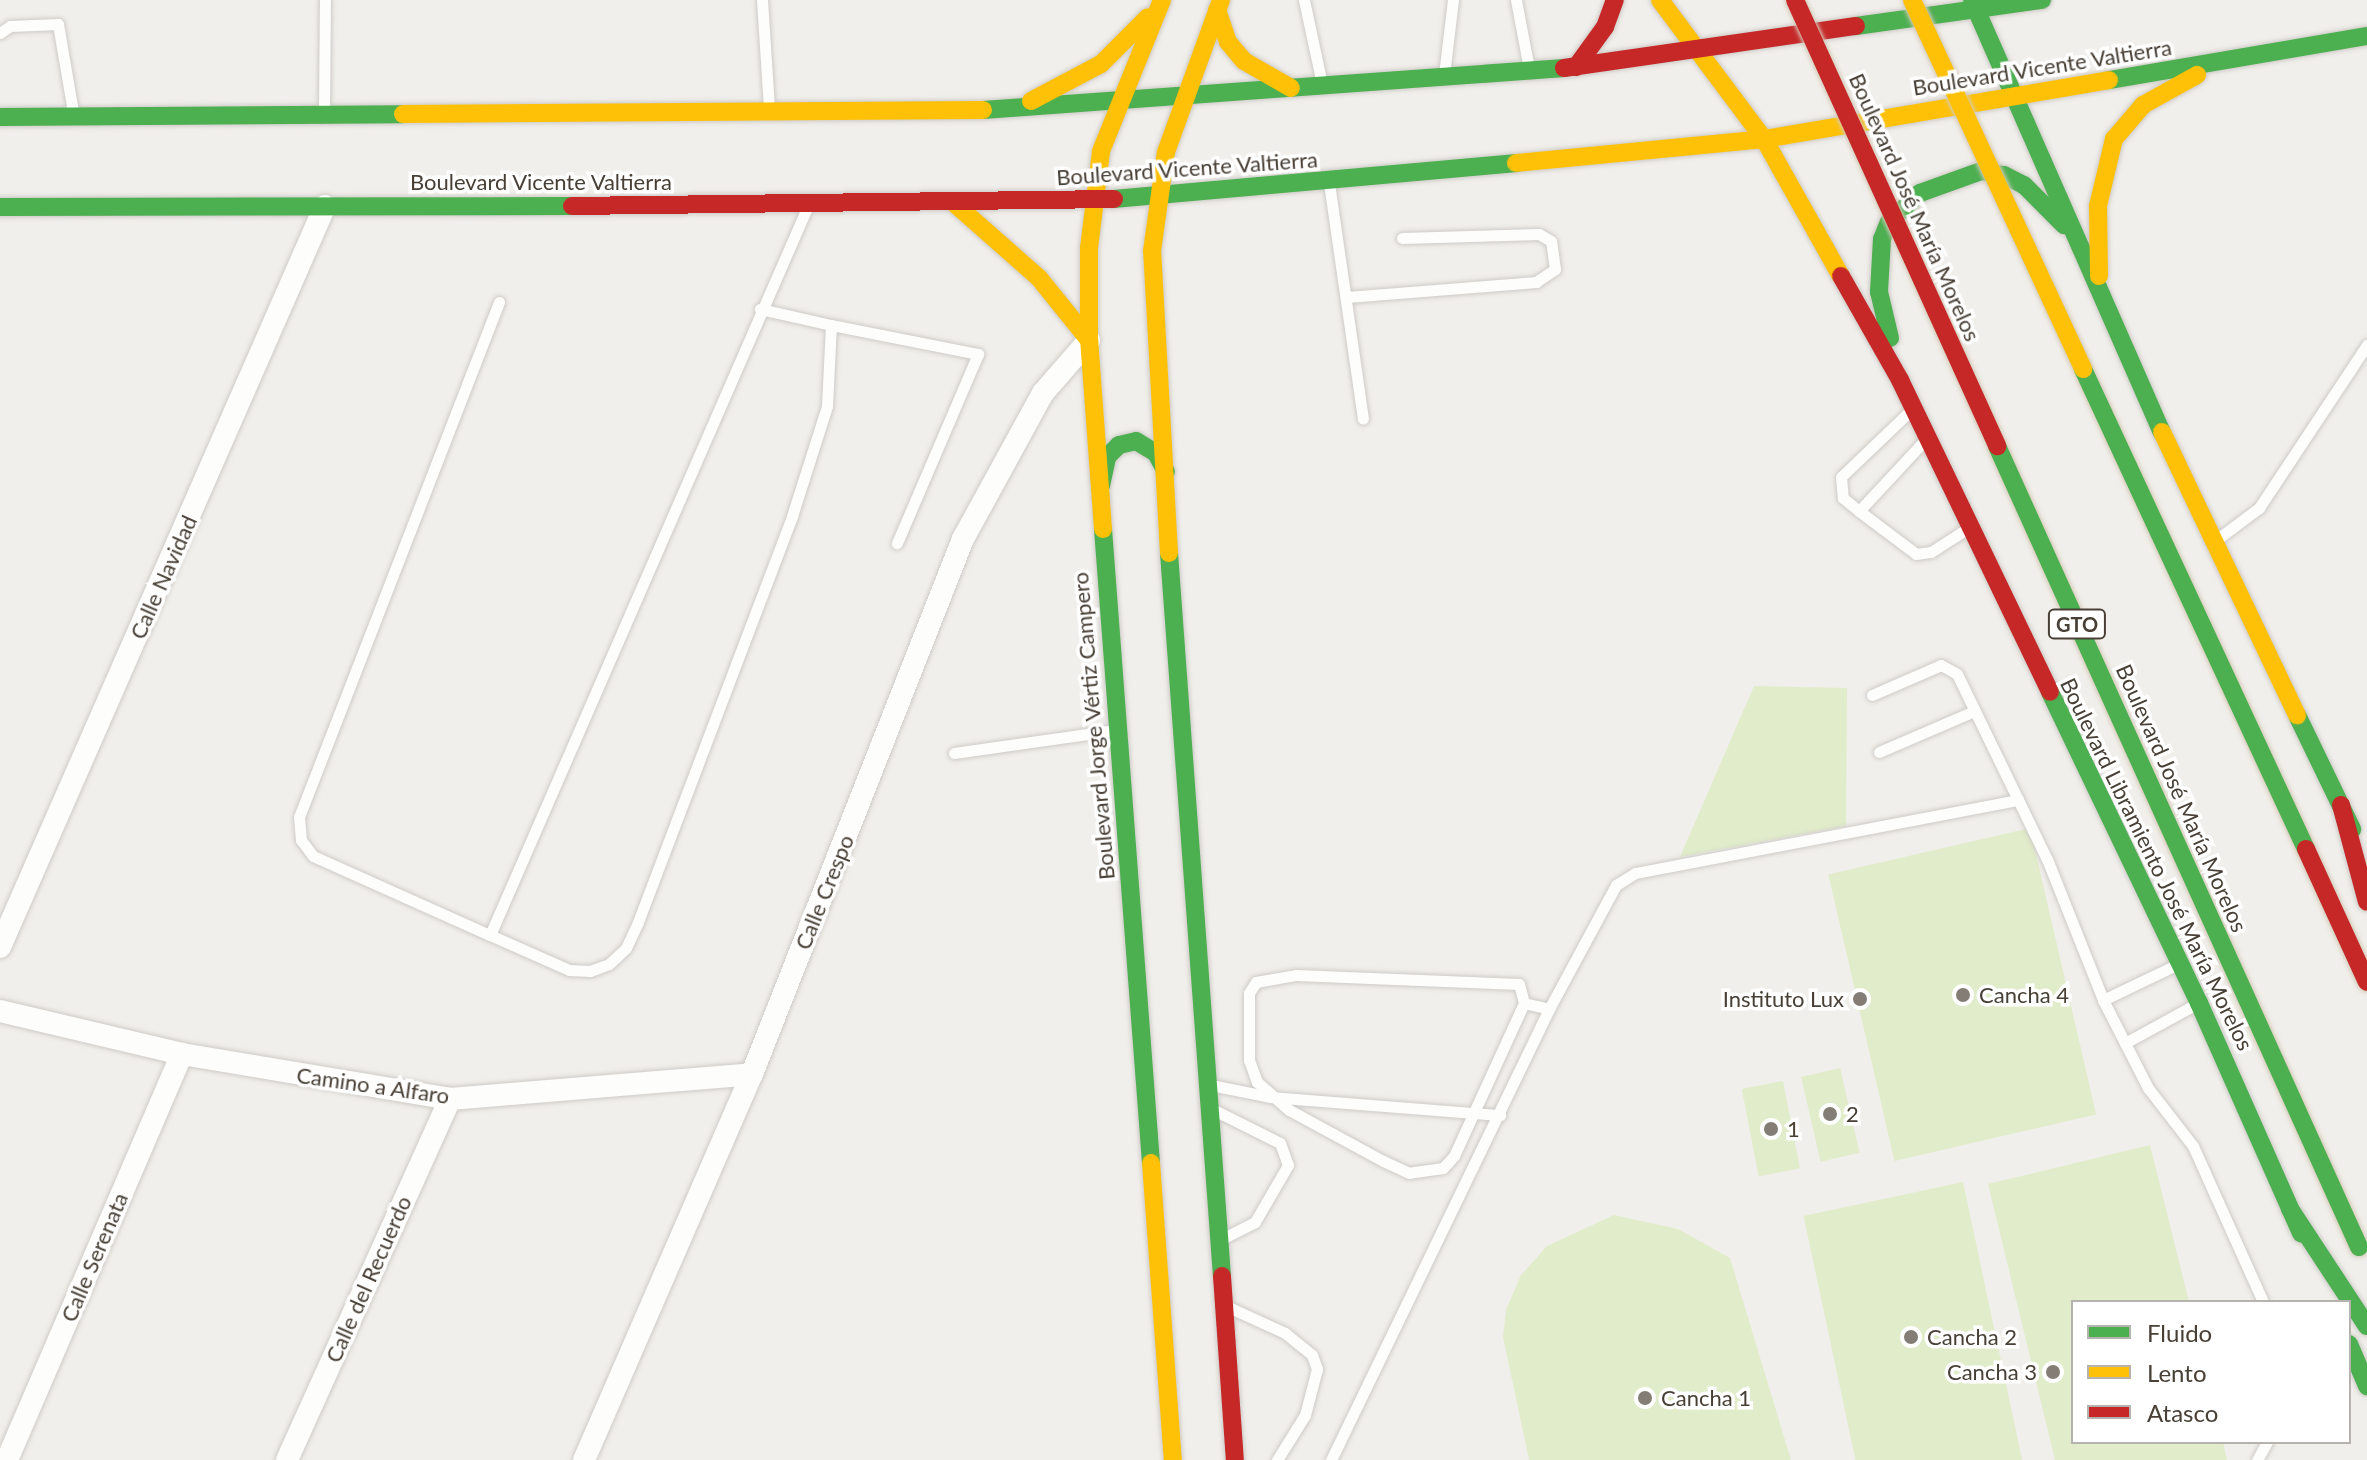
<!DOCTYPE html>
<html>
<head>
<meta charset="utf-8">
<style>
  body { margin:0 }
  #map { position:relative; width:2367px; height:1460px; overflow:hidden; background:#f1efeb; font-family:Lato,sans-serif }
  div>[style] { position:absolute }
  .green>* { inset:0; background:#e1eccb; transform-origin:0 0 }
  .roads { filter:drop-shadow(0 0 2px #cecbc7) drop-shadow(0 0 2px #cecbc7) }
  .lane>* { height:11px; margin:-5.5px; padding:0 5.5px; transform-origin:5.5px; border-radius:5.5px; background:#fdfdfc }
  .street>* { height:22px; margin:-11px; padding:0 11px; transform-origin:11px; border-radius:11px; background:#fdfdfc }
  .fast>* { height:18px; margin:-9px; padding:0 9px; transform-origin:9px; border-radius:9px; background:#4caf50 }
  .slow>* { height:18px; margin:-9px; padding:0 9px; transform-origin:9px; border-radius:9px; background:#ffc107 }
  .jam>* { height:18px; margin:-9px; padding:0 9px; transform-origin:9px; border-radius:9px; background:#c62828 }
  .bridges { filter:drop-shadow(0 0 2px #d4cab8) drop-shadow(0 0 2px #d4cab8) }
  .fast-bridge>* { height:18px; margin:-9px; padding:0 9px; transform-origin:9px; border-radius:9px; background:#4caf50 }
  .slow-bridge>* { height:18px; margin:-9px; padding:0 9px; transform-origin:9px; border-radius:9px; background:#ffc107 }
  .jam-bridge>* { height:18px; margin:-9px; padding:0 9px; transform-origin:9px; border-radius:9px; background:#c62828 }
  .dots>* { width:22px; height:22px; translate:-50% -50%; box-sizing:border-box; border:4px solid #fff; border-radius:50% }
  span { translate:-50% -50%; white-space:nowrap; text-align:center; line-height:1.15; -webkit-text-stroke:7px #fff; paint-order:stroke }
  .shield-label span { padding:2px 6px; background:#fff; border:2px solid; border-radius:6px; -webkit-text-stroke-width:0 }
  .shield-label { font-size:20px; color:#484037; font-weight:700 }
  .street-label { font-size:22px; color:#484037 }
  .poi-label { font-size:22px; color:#484037 }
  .left { translate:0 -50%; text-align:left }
  .right { translate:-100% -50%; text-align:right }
  .legend { position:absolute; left:2071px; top:1300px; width:280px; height:144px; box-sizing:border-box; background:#fff; border:2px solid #b6b3af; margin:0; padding:10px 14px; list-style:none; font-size:24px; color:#484037 }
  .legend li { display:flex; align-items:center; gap:16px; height:40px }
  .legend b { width:40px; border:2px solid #b6b3af }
</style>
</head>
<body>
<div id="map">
  <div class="green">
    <i style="clip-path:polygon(1754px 686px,1847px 688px,1846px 826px,1680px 857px)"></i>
    <i style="left:2030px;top:828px;width:294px;height:207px;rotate:77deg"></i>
    <i style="left:1840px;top:1068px;width:87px;height:40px;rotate:77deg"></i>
    <i style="left:1783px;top:1081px;width:89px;height:42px;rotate:79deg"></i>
    <i style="clip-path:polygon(2150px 1145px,2189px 1302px,2073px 1302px,2073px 1442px,2223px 1442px,2227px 1460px,2055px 1460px,1988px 1184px)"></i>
    <i style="left:1963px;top:1182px;width:284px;height:163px;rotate:78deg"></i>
    <i style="clip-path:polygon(1614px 1215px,1678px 1229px,1730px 1258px,1791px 1460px,1529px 1460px,1503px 1337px,1506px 1310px,1521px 1275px,1547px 1246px)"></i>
  </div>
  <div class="roads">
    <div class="lane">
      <i style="left:762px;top:0;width:107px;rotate:86.3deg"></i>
      <i style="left:1304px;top:0;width:86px;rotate:77.9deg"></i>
      <i style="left:1516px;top:0;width:70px;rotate:79.3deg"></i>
      <i style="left:0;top:33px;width:12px;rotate:-35deg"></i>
      <i style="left:10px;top:26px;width:48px;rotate:-2.4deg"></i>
      <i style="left:58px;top:24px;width:89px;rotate:80.3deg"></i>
      <i style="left:1444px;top:75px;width:76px;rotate:-83.2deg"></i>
      <i style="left:324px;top:111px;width:111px;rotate:-89.5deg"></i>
      <i style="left:1329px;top:183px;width:238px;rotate:81.8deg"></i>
      <i style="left:1347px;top:297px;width:190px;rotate:-4.5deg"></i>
      <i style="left:1536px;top:282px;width:23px;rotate:-34deg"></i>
      <i style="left:1555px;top:269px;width:28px;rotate:-98deg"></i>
      <i style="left:1551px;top:241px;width:14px;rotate:-150deg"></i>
      <i style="left:1539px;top:234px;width:137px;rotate:178.3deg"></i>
      <i style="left:499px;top:302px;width:552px;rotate:111.22deg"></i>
      <i style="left:299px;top:817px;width:23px;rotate:85deg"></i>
      <i style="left:301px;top:840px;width:20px;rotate:53deg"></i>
      <i style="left:313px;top:856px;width:194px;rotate:24.1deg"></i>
      <i style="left:490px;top:935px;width:791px;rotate:-66.45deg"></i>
      <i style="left:831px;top:325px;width:150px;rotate:11.2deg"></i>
      <i style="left:978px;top:354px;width:206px;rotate:113.2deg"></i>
      <i style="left:1910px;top:411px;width:95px;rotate:136.3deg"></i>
      <i style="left:1841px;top:477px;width:21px;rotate:85deg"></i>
      <i style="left:1843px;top:498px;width:21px;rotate:39deg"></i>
      <i style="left:1859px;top:511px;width:97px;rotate:-47.1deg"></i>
      <i style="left:1859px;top:511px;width:71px;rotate:37deg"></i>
      <i style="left:1916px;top:554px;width:15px;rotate:-8deg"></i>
      <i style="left:1931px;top:552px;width:44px;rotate:-33deg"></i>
      <i style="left:2216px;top:540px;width:54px;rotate:-36.7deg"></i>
      <i style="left:2259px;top:508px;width:196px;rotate:-56.5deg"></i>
      <i style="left:1872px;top:695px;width:75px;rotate:-23.5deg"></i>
      <i style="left:1941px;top:665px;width:18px;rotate:29deg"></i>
      <i style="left:1957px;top:674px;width:206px;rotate:64.1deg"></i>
      <i style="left:2047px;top:859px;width:152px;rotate:68.3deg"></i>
      <i style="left:2103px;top:1000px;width:99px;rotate:62.9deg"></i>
      <i style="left:2148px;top:1088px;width:73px;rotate:52.2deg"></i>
      <i style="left:2193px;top:1146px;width:171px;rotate:65.8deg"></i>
      <i style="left:1879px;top:752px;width:103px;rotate:-23.3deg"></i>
      <i style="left:954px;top:753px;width:163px;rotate:-8.1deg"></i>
      <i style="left:490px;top:935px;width:86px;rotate:23.9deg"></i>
      <i style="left:569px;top:970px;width:21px;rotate:3deg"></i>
      <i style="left:590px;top:971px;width:20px;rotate:-20deg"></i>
      <i style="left:609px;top:964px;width:23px;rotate:-43deg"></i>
      <i style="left:626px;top:948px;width:29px;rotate:-65deg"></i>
      <i style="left:638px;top:922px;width:434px;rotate:-69.2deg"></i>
      <i style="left:792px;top:516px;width:115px;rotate:-72.3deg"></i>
      <i style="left:827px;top:406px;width:81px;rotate:-87.2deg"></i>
      <i style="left:831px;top:325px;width:73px;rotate:-167.3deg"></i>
      <i style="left:1296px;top:975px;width:223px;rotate:2.3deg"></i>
      <i style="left:1519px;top:984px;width:20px;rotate:75deg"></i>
      <i style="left:1524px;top:1003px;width:168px;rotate:114.6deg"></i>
      <i style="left:1454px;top:1156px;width:16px;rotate:133deg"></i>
      <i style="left:1443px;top:1168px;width:34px;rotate:172deg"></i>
      <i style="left:1409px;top:1173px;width:29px;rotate:-155deg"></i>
      <i style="left:1383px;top:1161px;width:107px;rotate:-151.5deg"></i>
      <i style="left:1289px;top:1110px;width:43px;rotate:-138.8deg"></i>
      <i style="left:1257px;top:1082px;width:23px;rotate:-110deg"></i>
      <i style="left:1249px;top:1060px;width:67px;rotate:-90deg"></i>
      <i style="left:1249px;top:993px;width:13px;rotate:-58deg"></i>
      <i style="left:1256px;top:982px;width:41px;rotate:-9.9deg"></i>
      <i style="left:2103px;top:1000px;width:83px;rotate:-25.6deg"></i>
      <i style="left:1524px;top:1003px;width:26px;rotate:13deg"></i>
      <i style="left:2125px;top:1043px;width:83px;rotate:-28.7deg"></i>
      <i style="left:1211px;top:1085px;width:60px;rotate:11.5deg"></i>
      <i style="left:1270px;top:1097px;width:231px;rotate:4.5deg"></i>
      <i style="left:1212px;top:1109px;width:76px;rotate:26.6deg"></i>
      <i style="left:1280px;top:1143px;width:23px;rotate:70deg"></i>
      <i style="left:1288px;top:1165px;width:66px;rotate:120.1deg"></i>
      <i style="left:1255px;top:1222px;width:36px;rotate:153deg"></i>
      <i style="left:1226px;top:1306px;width:65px;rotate:24.6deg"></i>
      <i style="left:1285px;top:1333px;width:35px;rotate:39deg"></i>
      <i style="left:1312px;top:1355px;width:15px;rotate:70deg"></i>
      <i style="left:1317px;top:1369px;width:48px;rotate:104.6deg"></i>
      <i style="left:1305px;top:1415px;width:53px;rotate:121.9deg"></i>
      <i style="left:1331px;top:1460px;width:501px;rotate:-64.2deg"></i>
      <i style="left:1549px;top:1009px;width:141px;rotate:-61.6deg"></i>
      <i style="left:1616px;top:885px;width:22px;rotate:-32deg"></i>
      <i style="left:1635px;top:873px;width:390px;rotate:-10.8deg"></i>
      <i style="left:2257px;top:1460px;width:21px;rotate:-61deg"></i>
    </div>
    <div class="street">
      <i style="left:0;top:947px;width:809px;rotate:-66.32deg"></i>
      <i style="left:0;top:1011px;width:187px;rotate:13.3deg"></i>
      <i style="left:182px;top:1054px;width:272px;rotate:9.5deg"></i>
      <i style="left:450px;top:1099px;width:303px;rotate:-4.7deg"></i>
      <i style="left:7px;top:1460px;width:442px;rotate:-66.7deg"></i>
      <i style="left:287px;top:1460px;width:396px;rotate:-65.7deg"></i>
      <i style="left:584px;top:1460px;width:421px;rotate:-66.5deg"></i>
      <i style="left:752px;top:1074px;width:575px;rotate:-68.48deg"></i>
      <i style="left:963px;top:539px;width:166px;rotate:-61.3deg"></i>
      <i style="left:1043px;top:393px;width:70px;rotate:-49deg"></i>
    </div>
    <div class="fast">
      <i style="left:1972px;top:0;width:472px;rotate:66.3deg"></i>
      <i style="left:1856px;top:26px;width:188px;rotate:-8deg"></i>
      <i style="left:2109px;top:80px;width:262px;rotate:-9.7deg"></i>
      <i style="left:983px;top:110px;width:583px;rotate:-4.13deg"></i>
      <i style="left:0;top:117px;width:403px;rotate:-0.4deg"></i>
      <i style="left:1114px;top:199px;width:404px;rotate:-5.1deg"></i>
      <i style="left:0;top:207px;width:572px;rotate:-0.1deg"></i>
      <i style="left:1890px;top:338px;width:47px;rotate:-103.4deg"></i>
      <i style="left:1879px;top:292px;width:53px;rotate:-86.8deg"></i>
      <i style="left:1882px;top:239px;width:18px;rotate:-68deg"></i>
      <i style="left:1889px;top:222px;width:42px;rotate:-43.1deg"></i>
      <i style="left:1920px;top:193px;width:65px;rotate:-19.8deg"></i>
      <i style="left:1981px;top:171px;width:23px;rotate:10deg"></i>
      <i style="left:2004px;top:175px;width:22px;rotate:27deg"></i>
      <i style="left:2024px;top:185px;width:57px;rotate:45deg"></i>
      <i style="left:1101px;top:486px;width:30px;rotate:-78deg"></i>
      <i style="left:1107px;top:457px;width:17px;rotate:-45deg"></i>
      <i style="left:1119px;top:445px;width:17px;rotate:-13deg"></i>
      <i style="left:1136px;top:441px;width:23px;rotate:31deg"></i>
      <i style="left:1156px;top:453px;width:21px;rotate:62deg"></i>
      <i style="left:1103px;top:529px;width:636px;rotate:85.67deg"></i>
      <i style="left:1169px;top:553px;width:725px;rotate:85.81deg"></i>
      <i style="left:2050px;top:692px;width:345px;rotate:64.4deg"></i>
      <i style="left:2199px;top:1003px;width:252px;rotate:66.1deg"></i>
      <i style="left:2297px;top:715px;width:127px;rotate:64.2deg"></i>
      <i style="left:2290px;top:1209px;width:140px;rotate:56.7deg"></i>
      <i style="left:2349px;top:1344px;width:46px;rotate:66.8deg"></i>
    </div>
    <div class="slow">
      <i style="left:1660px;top:0;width:174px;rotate:53.2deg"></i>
      <i style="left:1764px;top:139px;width:157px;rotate:60.7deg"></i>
      <i style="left:1217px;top:10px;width:34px;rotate:71deg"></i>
      <i style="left:1228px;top:42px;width:25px;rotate:50deg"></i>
      <i style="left:1244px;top:61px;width:54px;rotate:29.9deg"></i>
      <i style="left:1031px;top:101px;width:79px;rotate:-27.9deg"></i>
      <i style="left:1101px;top:64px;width:66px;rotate:-45deg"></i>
      <i style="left:403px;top:114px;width:580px;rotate:-0.4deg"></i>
      <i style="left:1516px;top:163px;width:249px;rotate:-5.5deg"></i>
      <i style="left:1764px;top:139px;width:350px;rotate:-9.7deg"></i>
      <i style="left:954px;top:203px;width:113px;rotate:41.4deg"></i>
      <i style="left:1039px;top:278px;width:80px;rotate:51.1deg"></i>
      <i style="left:2099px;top:276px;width:70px;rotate:-90.8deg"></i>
      <i style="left:2098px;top:206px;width:69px;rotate:-76.6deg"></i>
      <i style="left:2114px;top:139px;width:45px;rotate:-49.5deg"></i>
      <i style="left:2143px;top:105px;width:62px;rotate:-29.1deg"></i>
      <i style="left:2162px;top:432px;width:314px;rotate:64.5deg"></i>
      <i style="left:1103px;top:529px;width:190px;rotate:-94.2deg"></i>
      <i style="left:1089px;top:340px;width:92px;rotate:-90deg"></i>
      <i style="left:1089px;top:248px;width:98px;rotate:-82.9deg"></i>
      <i style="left:1101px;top:151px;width:163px;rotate:-68deg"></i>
      <i style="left:1169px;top:553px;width:302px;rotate:-93.2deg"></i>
      <i style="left:1152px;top:251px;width:100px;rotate:-82deg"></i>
      <i style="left:1166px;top:152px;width:162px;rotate:-70.1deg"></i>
      <i style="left:1151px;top:1163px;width:298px;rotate:85.8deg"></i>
    </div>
    <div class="jam">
      <i style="left:1576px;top:67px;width:49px;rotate:-54.1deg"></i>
      <i style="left:1605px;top:27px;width:29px;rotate:-70deg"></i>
      <i style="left:1564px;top:68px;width:295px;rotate:-8.2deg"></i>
      <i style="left:572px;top:206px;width:542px;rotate:-0.74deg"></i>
      <i style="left:1841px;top:276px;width:120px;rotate:60.4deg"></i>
      <i style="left:1900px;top:380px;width:346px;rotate:64.3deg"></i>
      <i style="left:2341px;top:805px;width:100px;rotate:75deg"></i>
      <i style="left:1222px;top:1276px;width:184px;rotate:86deg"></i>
    </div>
  </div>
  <div class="bridges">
    <div class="fast-bridge">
      <i style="left:2083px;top:369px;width:529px;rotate:65.08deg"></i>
      <i style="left:1997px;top:446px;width:879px;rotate:65.68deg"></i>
    </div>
    <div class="slow-bridge">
      <i style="left:1912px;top:0;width:407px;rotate:65.1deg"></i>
    </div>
    <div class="jam-bridge">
      <i style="left:1795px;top:0;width:490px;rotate:65.6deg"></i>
      <i style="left:2306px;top:849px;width:146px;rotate:65.4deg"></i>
    </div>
  </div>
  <div class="dots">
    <i style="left:1963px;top:995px;background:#837d76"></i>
    <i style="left:1860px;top:999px;background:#837d76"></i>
    <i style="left:1830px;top:1114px;background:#837d76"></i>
    <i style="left:1771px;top:1129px;background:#837d76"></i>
    <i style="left:1911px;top:1337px;background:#837d76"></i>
    <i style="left:2053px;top:1372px;background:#837d76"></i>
    <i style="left:1645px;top:1398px;background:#837d76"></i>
  </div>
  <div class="shield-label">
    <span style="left:2077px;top:624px">GTO</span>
  </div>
  <div class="street-label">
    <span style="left:2042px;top:67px;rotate:-9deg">Boulevard Vicente Valtierra</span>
    <span style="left:1187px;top:168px;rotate:-4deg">Boulevard Vicente Valtierra</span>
    <span style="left:541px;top:182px">Boulevard Vicente Valtierra</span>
    <span style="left:1915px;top:207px;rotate:66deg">Boulevard José María Morelos</span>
    <span style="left:163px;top:577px;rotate:-66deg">Calle Navidad</span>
    <span style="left:1093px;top:726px;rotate:-95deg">Boulevard Jorge Vértiz Campero</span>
    <span style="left:2182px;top:798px;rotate:66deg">Boulevard José María Morelos</span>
    <span style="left:2157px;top:864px;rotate:64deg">Boulevard Libramiento José María Morelos</span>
    <span style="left:824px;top:892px;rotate:-68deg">Calle Crespo</span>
    <span style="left:373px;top:1085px;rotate:8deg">Camino a Alfaro</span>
    <span style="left:94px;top:1257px;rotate:-67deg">Calle Serenata</span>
    <span style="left:368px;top:1279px;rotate:-66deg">Calle del Recuerdo</span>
  </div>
  <div class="poi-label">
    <span class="left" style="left:1979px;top:995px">Cancha 4</span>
    <span class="right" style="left:1844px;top:999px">Instituto Lux</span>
    <span class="left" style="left:1846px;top:1114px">2</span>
    <span class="left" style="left:1787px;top:1129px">1</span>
    <span class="left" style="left:1927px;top:1337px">Cancha 2</span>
    <span class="right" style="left:2037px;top:1372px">Cancha 3</span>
    <span class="left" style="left:1661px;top:1398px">Cancha 1</span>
  </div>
  <ul class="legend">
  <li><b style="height:10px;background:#4caf50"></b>Fluido</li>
  <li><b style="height:10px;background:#ffc107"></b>Lento</li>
  <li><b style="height:10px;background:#c62828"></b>Atasco</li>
  </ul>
</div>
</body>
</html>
